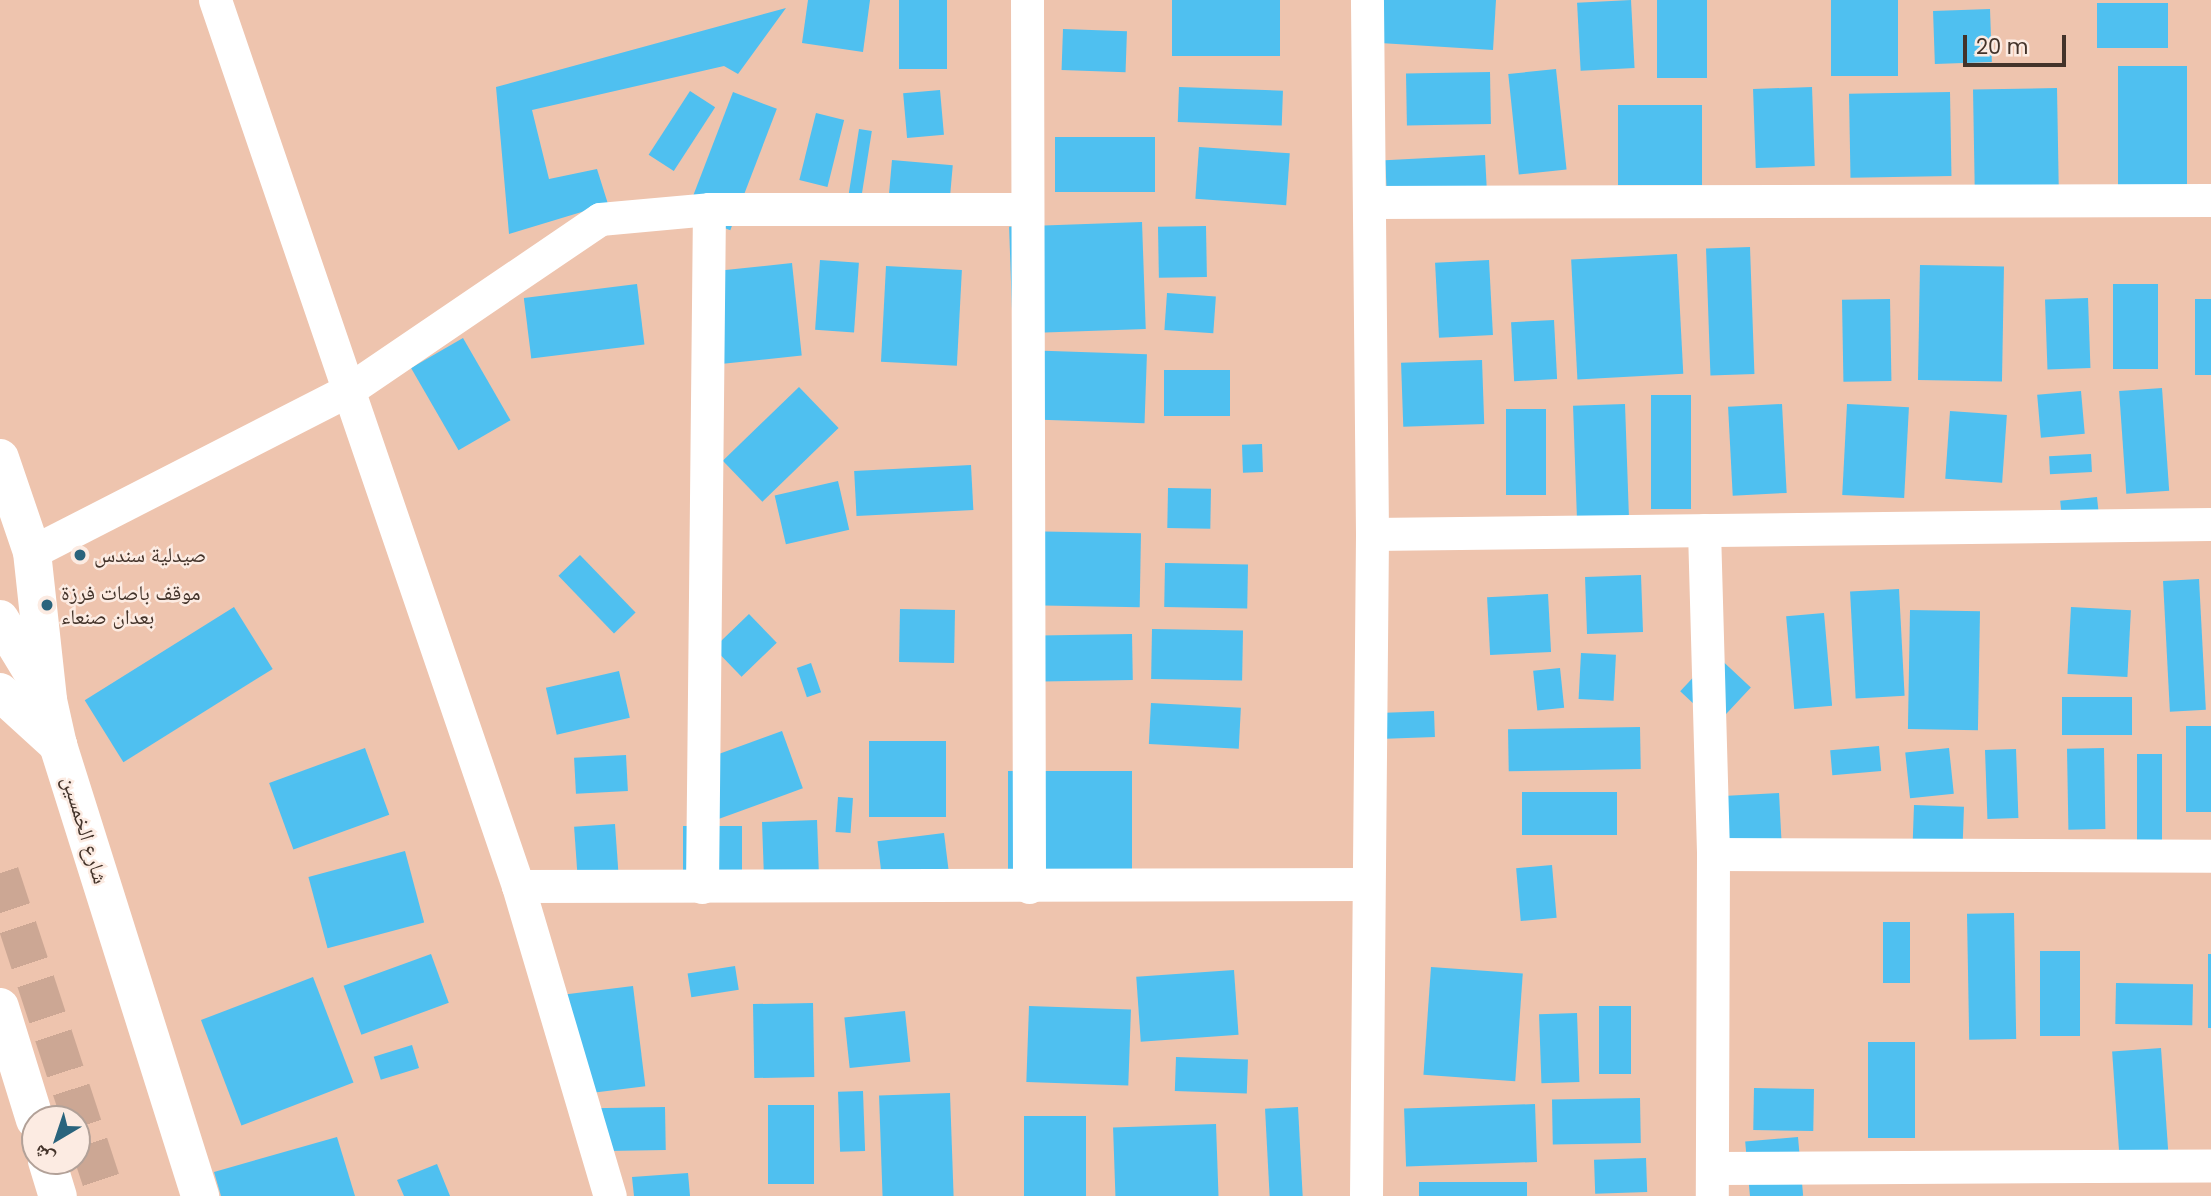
<!DOCTYPE html>
<html>
<head>
<meta charset="utf-8">
<style>
  body { margin:0 }
  #map { position:relative; width:2211px; height:1196px; overflow:hidden; background:#eec4ae; font-family:Poppins,"Noto Naskh Arabic",sans-serif }
  div>[style] { position:absolute }
  .building>* { inset:0; background:#4fc0f0; transform-origin:0 0 }
  .major-tunnel>* { height:38px; margin-top:-19px; transform-origin:0; background:repeating-linear-gradient(90deg,#cca794 0 38px,transparent 0 57px) }
  .minor>* { height:33px; margin:-16.5px; padding:0 16.5px; transform-origin:16.5px; border-radius:16.5px; background:#fff }
  .major>* { height:38px; margin:-19px; padding:0 19px; transform-origin:19px; border-radius:19px; background:#fff }
  .dots>* { width:19px; height:19px; translate:-50% -50%; box-sizing:border-box; border:4px solid #fcebe2; border-radius:50% }
  span { translate:-50% -50%; white-space:nowrap; text-align:center; line-height:1.15; -webkit-text-stroke:5px #fcebe2; paint-order:stroke }
  .poi-label { font-size:21px; color:#43332a }
  .left { translate:0 -50%; text-align:left }
  .street-label { font-size:21px; color:#43332a }
  .north { position:absolute; left:21px; top:1105px; width:70px; height:70px; box-sizing:border-box; background:#fcebe2; border:2px solid #b2a198; border-radius:50%; rotate:219deg; font-size:19px; font-weight:700; line-height:28px; text-align:center; color:#43332a }
  .north::after { content:''; display:block; margin:auto; width:24px; height:32px; background:#2a647d; clip-path:polygon(50% 0,100% 100%,50% 72%,0 100%) }
  .scale { position:absolute; left:1963px; top:35px; width:103px; height:32px; box-sizing:border-box; border:4px solid #43332a; border-top:0; padding-left:9px; font-size:21px; line-height:24px; white-space:nowrap; color:#43332a; -webkit-text-stroke:5px #fcebe2; paint-order:stroke }
</style>
</head>
<body>
<div id="map">
  <div class="building">
    <i style="clip-path:polygon(808px 0,870px 0,863px 52px,802px 43px)"></i>
    <i style="left:899px;top:0;width:48px;height:69px"></i>
    <i style="left:1172px;top:0;width:108px;height:56px"></i>
    <i style="clip-path:polygon(1382px 0,1496px 0,1493px 50px,1380px 43px)"></i>
    <i style="left:1631px;top:0;width:68px;height:54px;rotate:87deg"></i>
    <i style="left:1657px;top:0;width:50px;height:78px"></i>
    <i style="left:1831px;top:0;width:67px;height:76px"></i>
    <i style="left:2097px;top:3px;width:71px;height:45px"></i>
    <i style="clip-path:polygon(786px 8px,738px 74px,724px 66px,532px 110px,549px 179px,597px 169px,608px 204px,509px 234px,496px 87px)"></i>
    <i style="left:1990px;top:9px;width:53px;height:57px;rotate:88deg"></i>
    <i style="left:1063px;top:29px;width:64px;height:41px;rotate:2deg"></i>
    <i style="left:2118px;top:66px;width:69px;height:129px"></i>
    <i style="left:1556px;top:69px;width:101px;height:48px;rotate:84deg"></i>
    <i style="left:1490px;top:72px;width:52px;height:84px;rotate:89deg"></i>
    <i style="left:1179px;top:87px;width:104px;height:35px;rotate:2deg"></i>
    <i style="left:1812px;top:87px;width:79px;height:59px;rotate:88deg"></i>
    <i style="left:2057px;top:88px;width:106px;height:84px;rotate:89deg"></i>
    <i style="left:940px;top:90px;width:45px;height:37px;rotate:85deg"></i>
    <i style="left:690px;top:91px;width:30px;height:76px;rotate:33deg"></i>
    <i style="left:733px;top:92px;width:47px;height:130px;rotate:21deg"></i>
    <i style="left:1950px;top:92px;width:84px;height:101px;rotate:89deg"></i>
    <i style="left:1618px;top:105px;width:84px;height:80px"></i>
    <i style="left:816px;top:113px;width:29px;height:69px;rotate:14deg"></i>
    <i style="left:859px;top:129px;width:13px;height:74px;rotate:9deg"></i>
    <i style="left:1155px;top:137px;width:55px;height:100px;rotate:90deg"></i>
    <i style="left:1199px;top:147px;width:91px;height:52px;rotate:4deg"></i>
    <i style="left:1485px;top:155px;width:44px;height:100px;rotate:87deg"></i>
    <i style="left:892px;top:160px;width:61px;height:47px;rotate:5deg"></i>
    <i style="left:1142px;top:222px;width:107px;height:133px;rotate:88deg"></i>
    <i style="left:1206px;top:226px;width:51px;height:48px;rotate:89deg"></i>
    <i style="left:1750px;top:247px;width:127px;height:44px;rotate:88deg"></i>
    <i style="left:1677px;top:254px;width:120px;height:106px;rotate:87deg"></i>
    <i style="left:820px;top:260px;width:39px;height:70px;rotate:4deg"></i>
    <i style="left:1489px;top:260px;width:75px;height:54px;rotate:87deg"></i>
    <i style="left:792px;top:263px;width:93px;height:79px;rotate:84deg"></i>
    <i style="left:1920px;top:265px;width:84px;height:115px;rotate:1deg"></i>
    <i style="left:886px;top:266px;width:76px;height:96px;rotate:3deg"></i>
    <i style="left:637px;top:284px;width:61px;height:114px;rotate:83deg"></i>
    <i style="left:2113px;top:284px;width:45px;height:85px"></i>
    <i style="left:1167px;top:293px;width:49px;height:37px;rotate:4deg"></i>
    <i style="left:2088px;top:298px;width:70px;height:43px;rotate:88deg"></i>
    <i style="left:1890px;top:299px;width:82px;height:48px;rotate:89deg"></i>
    <i style="left:2195px;top:299px;width:16px;height:76px"></i>
    <i style="left:1554px;top:320px;width:59px;height:43px;rotate:87deg"></i>
    <i style="left:463px;top:338px;width:95px;height:60px;rotate:60deg"></i>
    <i style="left:1022px;top:350px;width:125px;height:69px;rotate:2deg"></i>
    <i style="left:1482px;top:360px;width:64px;height:81px;rotate:88deg"></i>
    <i style="left:1164px;top:370px;width:66px;height:46px"></i>
    <i style="left:799px;top:387px;width:57px;height:106px;rotate:46deg"></i>
    <i style="left:2162px;top:388px;width:103px;height:43px;rotate:86deg"></i>
    <i style="left:2081px;top:391px;width:43px;height:44px;rotate:85deg"></i>
    <i style="left:1651px;top:395px;width:40px;height:114px"></i>
    <i style="left:1625px;top:404px;width:129px;height:52px;rotate:88deg"></i>
    <i style="left:1782px;top:404px;width:89px;height:54px;rotate:87deg"></i>
    <i style="left:1847px;top:404px;width:62px;height:91px;rotate:3deg"></i>
    <i style="left:1506px;top:409px;width:40px;height:86px"></i>
    <i style="left:1950px;top:411px;width:57px;height:68px;rotate:4deg"></i>
    <i style="left:1262px;top:444px;width:28px;height:20px;rotate:88deg"></i>
    <i style="left:2091px;top:454px;width:18px;height:42px;rotate:87deg"></i>
    <i style="left:971px;top:465px;width:45px;height:117px;rotate:87deg"></i>
    <i style="left:838px;top:481px;width:50px;height:65px;rotate:77deg"></i>
    <i style="left:1168px;top:488px;width:43px;height:40px;rotate:1deg"></i>
    <i style="left:2097px;top:497px;width:29px;height:37px;rotate:84deg"></i>
    <i style="left:1017px;top:531px;width:124px;height:74px;rotate:1deg"></i>
    <i style="left:580px;top:555px;width:80px;height:30px;rotate:46deg"></i>
    <i style="left:1165px;top:563px;width:83px;height:44px;rotate:1deg"></i>
    <i style="left:1641px;top:575px;width:57px;height:56px;rotate:88deg"></i>
    <i style="left:2199px;top:579px;width:131px;height:36px;rotate:87deg"></i>
    <i style="left:1899px;top:589px;width:107px;height:49px;rotate:87deg"></i>
    <i style="left:1548px;top:594px;width:58px;height:61px;rotate:87deg"></i>
    <i style="left:234px;top:607px;width:73px;height:176px;rotate:58deg"></i>
    <i style="left:2071px;top:607px;width:60px;height:67px;rotate:3deg"></i>
    <i style="left:900px;top:609px;width:55px;height:53px;rotate:1deg"></i>
    <i style="left:1910px;top:610px;width:70px;height:119px;rotate:1deg"></i>
    <i style="left:1824px;top:613px;width:93px;height:38px;rotate:85deg"></i>
    <i style="left:749px;top:614px;width:40px;height:49px;rotate:46deg"></i>
    <i style="left:1152px;top:629px;width:91px;height:50px;rotate:1deg"></i>
    <i style="left:1132px;top:634px;width:46px;height:91px;rotate:89deg"></i>
    <i style="left:1581px;top:653px;width:35px;height:46px;rotate:3deg"></i>
    <i style="left:1715px;top:654px;width:49px;height:51px;rotate:43deg"></i>
    <i style="left:811px;top:663px;width:31px;height:15px;rotate:71deg"></i>
    <i style="left:1560px;top:668px;width:40px;height:27px;rotate:84deg"></i>
    <i style="left:619px;top:671px;width:48px;height:75px;rotate:77deg"></i>
    <i style="left:2062px;top:697px;width:70px;height:38px"></i>
    <i style="left:1151px;top:703px;width:90px;height:41px;rotate:3deg"></i>
    <i style="left:1434px;top:711px;width:26px;height:56px;rotate:88deg"></i>
    <i style="left:2211px;top:726px;width:86px;height:25px;rotate:90deg"></i>
    <i style="left:1640px;top:727px;width:42px;height:132px;rotate:89deg"></i>
    <i style="left:782px;top:731px;width:61px;height:97px;rotate:70deg"></i>
    <i style="left:869px;top:741px;width:77px;height:76px"></i>
    <i style="left:1879px;top:746px;width:25px;height:49px;rotate:85deg"></i>
    <i style="left:365px;top:748px;width:71px;height:102px;rotate:70deg"></i>
    <i style="left:1949px;top:748px;width:46px;height:44px;rotate:84deg"></i>
    <i style="left:2104px;top:748px;width:81px;height:37px;rotate:89deg"></i>
    <i style="left:2016px;top:749px;width:69px;height:31px;rotate:88deg"></i>
    <i style="left:2137px;top:754px;width:25px;height:92px"></i>
    <i style="left:626px;top:755px;width:36px;height:52px;rotate:87deg"></i>
    <i style="left:1008px;top:771px;width:124px;height:124px"></i>
    <i style="left:1522px;top:792px;width:95px;height:43px"></i>
    <i style="left:1779px;top:793px;width:52px;height:65px;rotate:87deg"></i>
    <i style="left:838px;top:797px;width:15px;height:35px;rotate:4deg"></i>
    <i style="left:1914px;top:805px;width:50px;height:35px;rotate:2deg"></i>
    <i style="left:817px;top:820px;width:74px;height:55px;rotate:88deg"></i>
    <i style="left:615px;top:824px;width:52px;height:41px;rotate:86deg"></i>
    <i style="left:683px;top:826px;width:59px;height:67px"></i>
    <i style="left:944px;top:833px;width:61px;height:67px;rotate:83deg"></i>
    <i style="left:405px;top:851px;width:74px;height:100px;rotate:75deg"></i>
    <i style="left:1552px;top:865px;width:53px;height:36px;rotate:85deg"></i>
    <i style="left:2014px;top:913px;width:126px;height:47px;rotate:89deg"></i>
    <i style="left:1883px;top:922px;width:27px;height:61px"></i>
    <i style="left:2040px;top:951px;width:40px;height:85px"></i>
    <i style="left:431px;top:954px;width:52px;height:93px;rotate:70deg"></i>
    <i style="left:2208px;top:954px;width:3px;height:74px"></i>
    <i style="left:735px;top:966px;width:24px;height:48px;rotate:81deg"></i>
    <i style="left:1431px;top:967px;width:92px;height:108px;rotate:4deg"></i>
    <i style="left:1234px;top:970px;width:65px;height:98px;rotate:86deg"></i>
    <i style="left:313px;top:977px;width:113px;height:120px;rotate:69deg"></i>
    <i style="left:2116px;top:983px;width:77px;height:41px;rotate:1deg"></i>
    <i style="left:633px;top:986px;width:101px;height:75px;rotate:83deg"></i>
    <i style="left:813px;top:1003px;width:74px;height:60px;rotate:89deg"></i>
    <i style="left:1029px;top:1006px;width:102px;height:76px;rotate:2deg"></i>
    <i style="left:1599px;top:1006px;width:32px;height:68px"></i>
    <i style="left:905px;top:1011px;width:51px;height:61px;rotate:84deg"></i>
    <i style="left:1577px;top:1013px;width:69px;height:38px;rotate:88deg"></i>
    <i style="left:1868px;top:1042px;width:47px;height:96px"></i>
    <i style="left:412px;top:1045px;width:24px;height:40px;rotate:73deg"></i>
    <i style="left:2161px;top:1048px;width:107px;height:49px;rotate:86deg"></i>
    <i style="left:1176px;top:1057px;width:72px;height:34px;rotate:2deg"></i>
    <i style="left:1754px;top:1088px;width:60px;height:42px;rotate:1deg"></i>
    <i style="left:863px;top:1091px;width:60px;height:25px;rotate:88deg"></i>
    <i style="left:950px;top:1093px;width:103px;height:71px;rotate:88deg"></i>
    <i style="left:1640px;top:1098px;width:45px;height:88px;rotate:89deg"></i>
    <i style="left:1535px;top:1104px;width:58px;height:131px;rotate:88deg"></i>
    <i style="left:768px;top:1105px;width:46px;height:79px"></i>
    <i style="left:665px;top:1107px;width:43px;height:73px;rotate:89deg"></i>
    <i style="left:1298px;top:1107px;width:89px;height:33px;rotate:87deg"></i>
    <i style="left:1024px;top:1116px;width:62px;height:80px"></i>
    <i style="left:1216px;top:1124px;width:72px;height:103px;rotate:88deg"></i>
    <i style="clip-path:polygon(337px 1137px,355px 1196px,221px 1196px,214px 1172px)"></i>
    <i style="left:1798px;top:1137px;width:59px;height:53px;rotate:85deg"></i>
    <i style="left:1646px;top:1158px;width:34px;height:52px;rotate:88deg"></i>
    <i style="clip-path:polygon(437px 1164px,450px 1196px,404px 1196px,397px 1180px)"></i>
    <i style="clip-path:polygon(688px 1173px,690px 1196px,634px 1196px,632px 1177px)"></i>
    <i style="left:1527px;top:1182px;width:14px;height:108px;rotate:90deg"></i>
  </div>
  <div class="major-tunnel">
    <i style="left:0;top:873px;width:340px;rotate:71.8deg"></i>
  </div>
  <div class="minor">
    <i style="left:215px;top:0;width:936px;rotate:71.12deg"></i>
    <i style="left:518px;top:886px;width:323px;rotate:73.5deg"></i>
    <i style="left:1027px;top:0;width:887px;rotate:89.87deg"></i>
    <i style="left:1370px;top:202px;width:841px;rotate:-0.14deg"></i>
    <i style="left:1704px;top:530px;width:324px;rotate:88.4deg"></i>
    <i style="left:1713px;top:854px;width:342px;rotate:90.2deg"></i>
    <i style="left:1372px;top:534px;width:839px;rotate:-0.68deg"></i>
    <i style="left:32px;top:552px;width:354px;rotate:-27.1deg"></i>
    <i style="left:347px;top:391px;width:306px;rotate:-34.2deg"></i>
    <i style="left:600px;top:219px;width:109px;rotate:-5.2deg"></i>
    <i style="left:709px;top:209px;width:317px"></i>
    <i style="left:1713px;top:854px;width:498px;rotate:0.2deg"></i>
    <i style="left:518px;top:886px;width:848px;rotate:-0.14deg"></i>
    <i style="left:702px;top:887px;width:678px;rotate:-89.41deg"></i>
    <i style="left:1713px;top:1168px;width:498px;rotate:-0.3deg"></i>
    <i style="left:1366px;top:1196px;width:662px;rotate:-89.48deg"></i>
    <i style="left:1372px;top:534px;width:534px;rotate:-90.54deg"></i>
  </div>
  <div class="major">
    <i style="left:0;top:458px;width:99px;rotate:71.2deg"></i>
    <i style="left:32px;top:552px;width:149px;rotate:83.8deg"></i>
    <i style="left:48px;top:700px;width:46px;rotate:77.5deg"></i>
    <i style="left:58px;top:745px;width:473px;rotate:72.5deg"></i>
    <i style="left:0;top:619px;width:71px;rotate:58.8deg"></i>
    <i style="left:0;top:692px;width:79px;rotate:42.4deg"></i>
    <i style="left:0;top:1007px;width:118px;rotate:72.8deg"></i>
    <i style="left:47px;top:1161px;width:37px;rotate:73deg"></i>
  </div>
  <div class="dots">
    <i style="left:80px;top:555px;background:#2a647d"></i>
    <i style="left:47px;top:605px;background:#2a647d"></i>
  </div>
  <div class="poi-label">
    <span class="left" style="left:94px;top:555px">صيدلية سندس</span>
    <span class="left" style="left:61px;top:605px">موقف باصات فرزة<br>بعدان صنعاء</span>
  </div>
  <div class="street-label">
    <span style="left:85px;top:830px;rotate:73deg">شارع الخمسين</span>
  </div>
  <div class="north">ش</div>
  <div class="scale">20 m</div>
</div>
</body>
</html>
